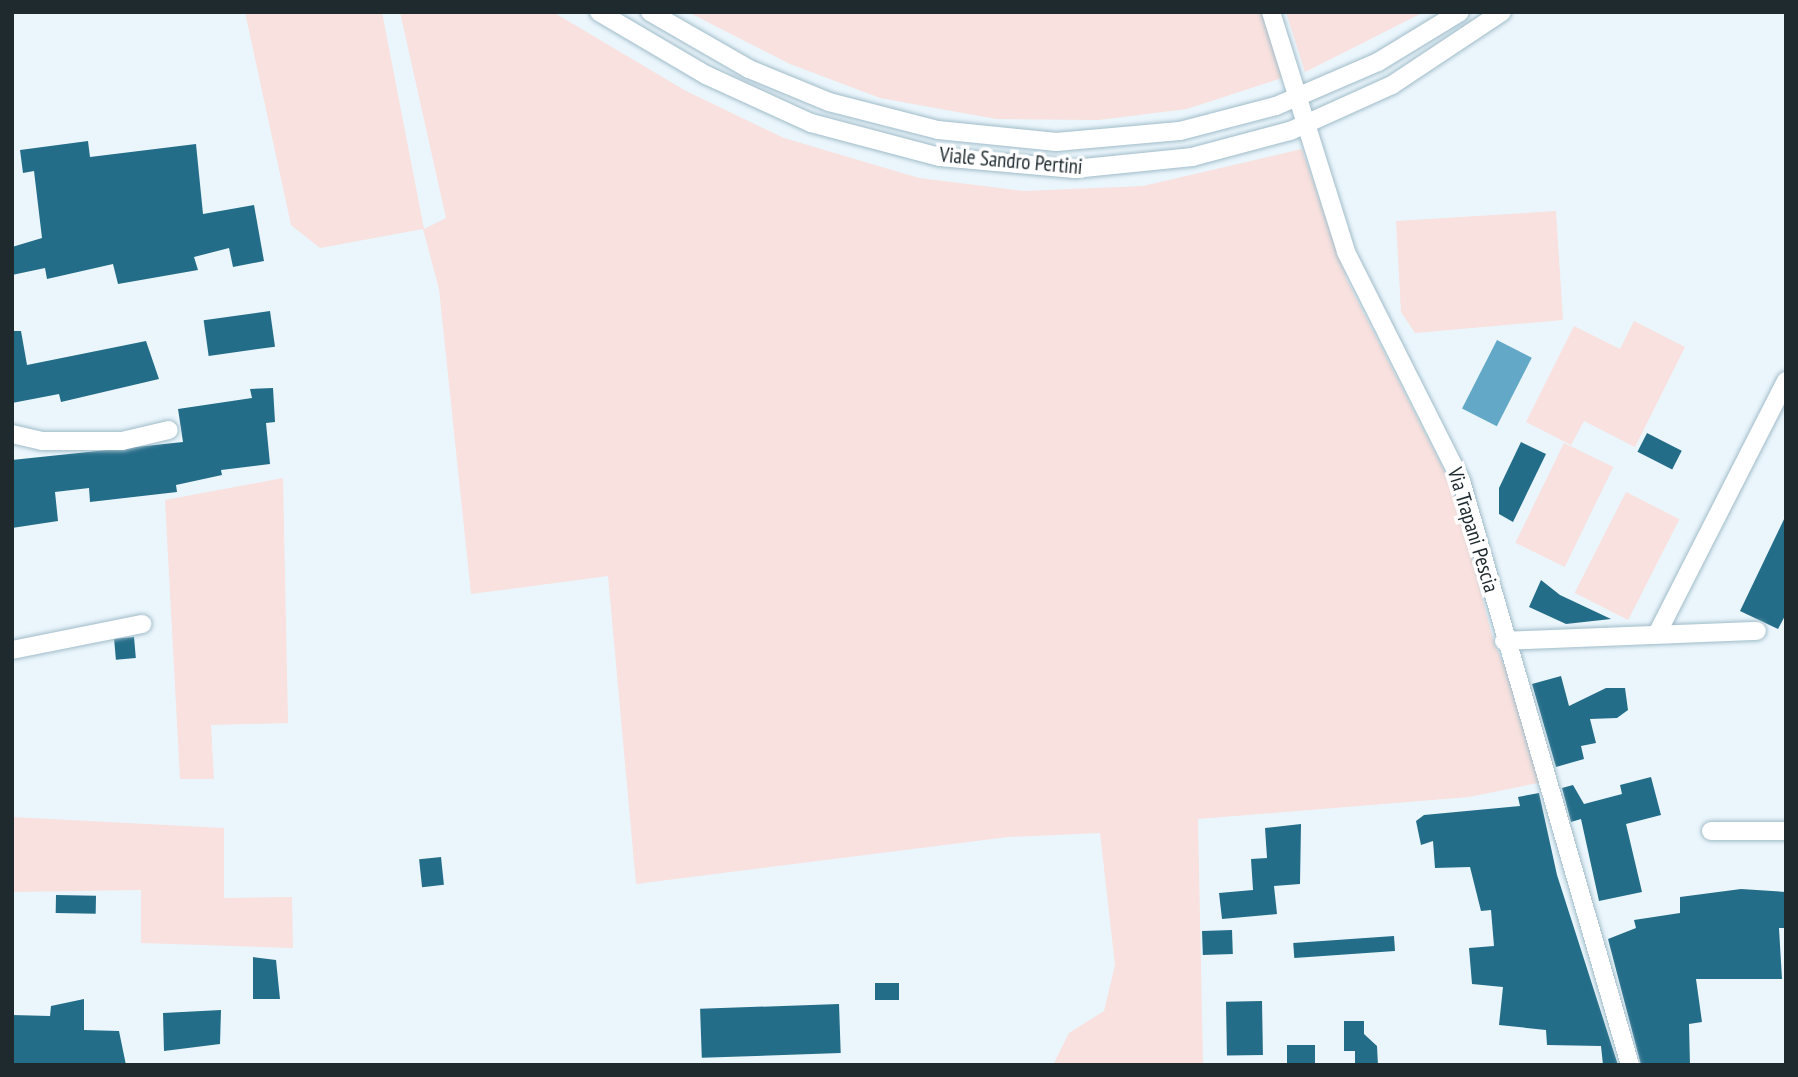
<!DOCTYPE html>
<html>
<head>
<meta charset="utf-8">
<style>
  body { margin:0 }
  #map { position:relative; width:1798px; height:1077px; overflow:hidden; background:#ebf6fc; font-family:"PT Sans Narrow",sans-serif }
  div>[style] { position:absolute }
  .green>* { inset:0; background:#f8e1de; transform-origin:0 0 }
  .water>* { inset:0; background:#63a8c7; transform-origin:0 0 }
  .building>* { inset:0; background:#246d89; transform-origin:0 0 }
  .roads { filter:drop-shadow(0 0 2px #a0bcc9) drop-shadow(0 0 2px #a0bcc9) }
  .street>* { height:18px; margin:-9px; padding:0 9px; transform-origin:9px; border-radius:9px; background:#fff }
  span { translate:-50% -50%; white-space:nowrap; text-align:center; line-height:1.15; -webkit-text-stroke:7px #fff; paint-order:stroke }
  .street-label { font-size:21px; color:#1f2a2f }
  .frame { position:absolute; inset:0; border:14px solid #1f2a2f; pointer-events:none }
</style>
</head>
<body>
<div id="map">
  <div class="green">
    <i style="clip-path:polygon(245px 12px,382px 12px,424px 229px,446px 218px,400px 12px,553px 12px,686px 91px,784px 138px,919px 178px,1024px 191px,1143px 186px,1302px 149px,1347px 280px,1454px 490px,1494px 643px,1516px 691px,1543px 782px,1469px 797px,1198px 819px,1203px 1065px,1053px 1065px,1069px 1033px,1104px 1011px,1115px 965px,1100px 833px,1008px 837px,636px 884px,608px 576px,471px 594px,439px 289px,423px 229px,320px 248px,291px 225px)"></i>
    <i style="clip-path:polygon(688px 12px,1263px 12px,1282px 78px,1187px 109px,1099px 120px,996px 119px,880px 98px,790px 64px)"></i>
    <i style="clip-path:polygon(1286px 12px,1424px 12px,1305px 72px)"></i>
    <i style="clip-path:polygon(1556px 211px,1563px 320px,1415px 333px,1401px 312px,1396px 221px)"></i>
    <i style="clip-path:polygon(1634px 321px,1685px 347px,1635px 447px,1584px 421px,1571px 445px,1526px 422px,1574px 326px,1620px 349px)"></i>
    <i style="left:1564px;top:443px;width:55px;height:111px;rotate:26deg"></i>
    <i style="clip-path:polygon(283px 478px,288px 723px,211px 725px,214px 779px,180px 779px,165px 500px)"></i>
    <i style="left:1626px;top:492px;width:60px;height:113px;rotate:27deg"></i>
    <i style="clip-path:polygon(12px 817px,224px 828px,224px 898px,292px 897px,293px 948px,141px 943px,141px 890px,12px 892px)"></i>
  </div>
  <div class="water">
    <i style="left:1497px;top:340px;width:39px;height:77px;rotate:27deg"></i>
  </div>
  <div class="building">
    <i style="clip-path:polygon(88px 141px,90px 157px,196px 144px,203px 214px,254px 205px,264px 261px,233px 267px,229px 248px,194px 257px,198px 270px,118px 284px,113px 264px,47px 279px,45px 268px,12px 275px,12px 247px,42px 238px,34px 171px,23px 173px,20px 150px)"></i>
    <i style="left:270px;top:311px;width:36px;height:67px;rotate:82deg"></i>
    <i style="clip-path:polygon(12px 331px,21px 331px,27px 365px,146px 341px,159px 379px,61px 402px,59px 394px,12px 403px)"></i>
    <i style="clip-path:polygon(273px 388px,275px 422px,266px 423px,270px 464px,221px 470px,222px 475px,176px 485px,177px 492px,90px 502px,89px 488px,55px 492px,58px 521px,12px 528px,12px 460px,183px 442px,178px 409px,252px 398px,250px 389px)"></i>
    <i style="left:1647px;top:433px;width:39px;height:21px;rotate:27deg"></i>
    <i style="clip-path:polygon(1521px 442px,1546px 454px,1513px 522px,1499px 514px,1499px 488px)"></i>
    <i style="clip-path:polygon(1786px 515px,1786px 614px,1778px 629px,1740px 611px)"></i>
    <i style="clip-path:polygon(1541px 580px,1560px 595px,1611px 619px,1566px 624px,1529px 607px)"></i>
    <i style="left:134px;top:637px;width:21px;height:20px;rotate:85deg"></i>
    <i style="clip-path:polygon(1561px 676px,1569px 706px,1606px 688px,1625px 688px,1628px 710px,1617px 718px,1590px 719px,1596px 743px,1581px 746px,1584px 759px,1556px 767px,1532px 684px)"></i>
    <i style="clip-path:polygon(1651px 777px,1661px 815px,1626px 824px,1642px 892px,1599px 901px,1581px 819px,1571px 822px,1562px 788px,1573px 785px,1584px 804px,1622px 794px,1620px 785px)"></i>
    <i style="clip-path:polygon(1539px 793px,1557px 875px,1618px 1065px,1603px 1065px,1601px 1046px,1547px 1045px,1546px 1030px,1499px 1025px,1503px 987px,1472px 984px,1469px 948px,1494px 946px,1491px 910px,1481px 911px,1470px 867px,1435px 868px,1433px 841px,1421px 845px,1416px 821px,1424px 815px,1520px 806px,1518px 797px)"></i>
    <i style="clip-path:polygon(1301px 824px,1300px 884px,1274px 886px,1277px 914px,1222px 919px,1219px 893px,1253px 890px,1251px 859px,1267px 858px,1265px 828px)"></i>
    <i style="left:441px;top:857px;width:28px;height:22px;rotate:84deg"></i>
    <i style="clip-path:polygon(1741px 889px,1786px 892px,1786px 928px,1779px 928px,1782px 979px,1696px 979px,1702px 1022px,1689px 1024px,1690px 1065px,1641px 1065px,1608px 939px,1636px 928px,1634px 920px,1680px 913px,1680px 897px)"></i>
    <i style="left:56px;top:895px;width:40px;height:18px;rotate:1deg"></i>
    <i style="left:1232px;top:930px;width:24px;height:30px;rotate:88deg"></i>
    <i style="left:1394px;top:936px;width:15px;height:101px;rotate:86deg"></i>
    <i style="clip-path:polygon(253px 957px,276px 960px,280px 999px,253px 999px)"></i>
    <i style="left:899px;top:983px;width:17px;height:24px;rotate:90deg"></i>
    <i style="clip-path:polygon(84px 999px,84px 1030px,119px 1031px,126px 1065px,12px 1065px,12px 1015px,50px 1016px,51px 1006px)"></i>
    <i style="left:1262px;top:1001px;width:54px;height:36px;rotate:89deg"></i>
    <i style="left:839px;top:1004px;width:49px;height:139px;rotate:88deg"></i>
    <i style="clip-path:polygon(221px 1010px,220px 1044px,164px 1051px,163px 1013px)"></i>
    <i style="clip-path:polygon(1344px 1021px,1364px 1021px,1364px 1034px,1377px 1046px,1378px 1065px,1355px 1065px,1355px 1051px,1344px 1051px)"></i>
    <i style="left:1315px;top:1045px;width:20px;height:28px;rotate:90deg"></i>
  </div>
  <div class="roads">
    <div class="street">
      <i style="left:599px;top:12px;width:124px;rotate:30.5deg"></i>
      <i style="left:706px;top:75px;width:115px;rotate:24.6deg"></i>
      <i style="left:811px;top:123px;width:133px;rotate:14.8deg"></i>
      <i style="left:940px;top:157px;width:135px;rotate:5.1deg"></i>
      <i style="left:1074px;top:169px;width:119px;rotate:-5.8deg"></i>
      <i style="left:1192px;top:157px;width:101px;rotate:-14.9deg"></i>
      <i style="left:1290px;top:131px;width:112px;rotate:-24.3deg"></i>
      <i style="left:1392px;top:85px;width:132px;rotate:-33.6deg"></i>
      <i style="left:650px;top:12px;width:114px;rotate:29.9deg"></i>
      <i style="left:749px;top:69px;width:87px;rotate:22.4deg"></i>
      <i style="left:829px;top:102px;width:113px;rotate:14.4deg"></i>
      <i style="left:938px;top:130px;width:119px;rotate:5.8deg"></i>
      <i style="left:1056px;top:142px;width:124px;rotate:-5.1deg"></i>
      <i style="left:1180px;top:131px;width:99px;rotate:-14.6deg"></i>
      <i style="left:1276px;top:106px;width:111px;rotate:-23.3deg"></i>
      <i style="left:1378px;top:62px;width:96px;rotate:-31.4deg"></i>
      <i style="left:1271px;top:12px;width:251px;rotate:72.6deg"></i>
      <i style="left:1346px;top:252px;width:256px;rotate:63.3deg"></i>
      <i style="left:1461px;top:481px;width:608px;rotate:73.86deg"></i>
      <i style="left:12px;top:434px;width:31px;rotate:13deg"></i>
      <i style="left:42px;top:441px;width:80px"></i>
      <i style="left:122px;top:441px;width:48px;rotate:-13.2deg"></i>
      <i style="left:1658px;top:632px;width:282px;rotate:-63deg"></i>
      <i style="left:1504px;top:641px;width:253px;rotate:-2.3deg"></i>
      <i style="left:12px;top:650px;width:133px;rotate:-11.3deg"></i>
      <i style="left:1711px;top:831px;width:75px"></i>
    </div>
  </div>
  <div class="street-label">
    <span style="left:1011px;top:161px;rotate:5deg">Viale Sandro Pertini</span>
    <span style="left:1473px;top:530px;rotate:73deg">Via Trapani Pescia</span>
  </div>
  <div class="frame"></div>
</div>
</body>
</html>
